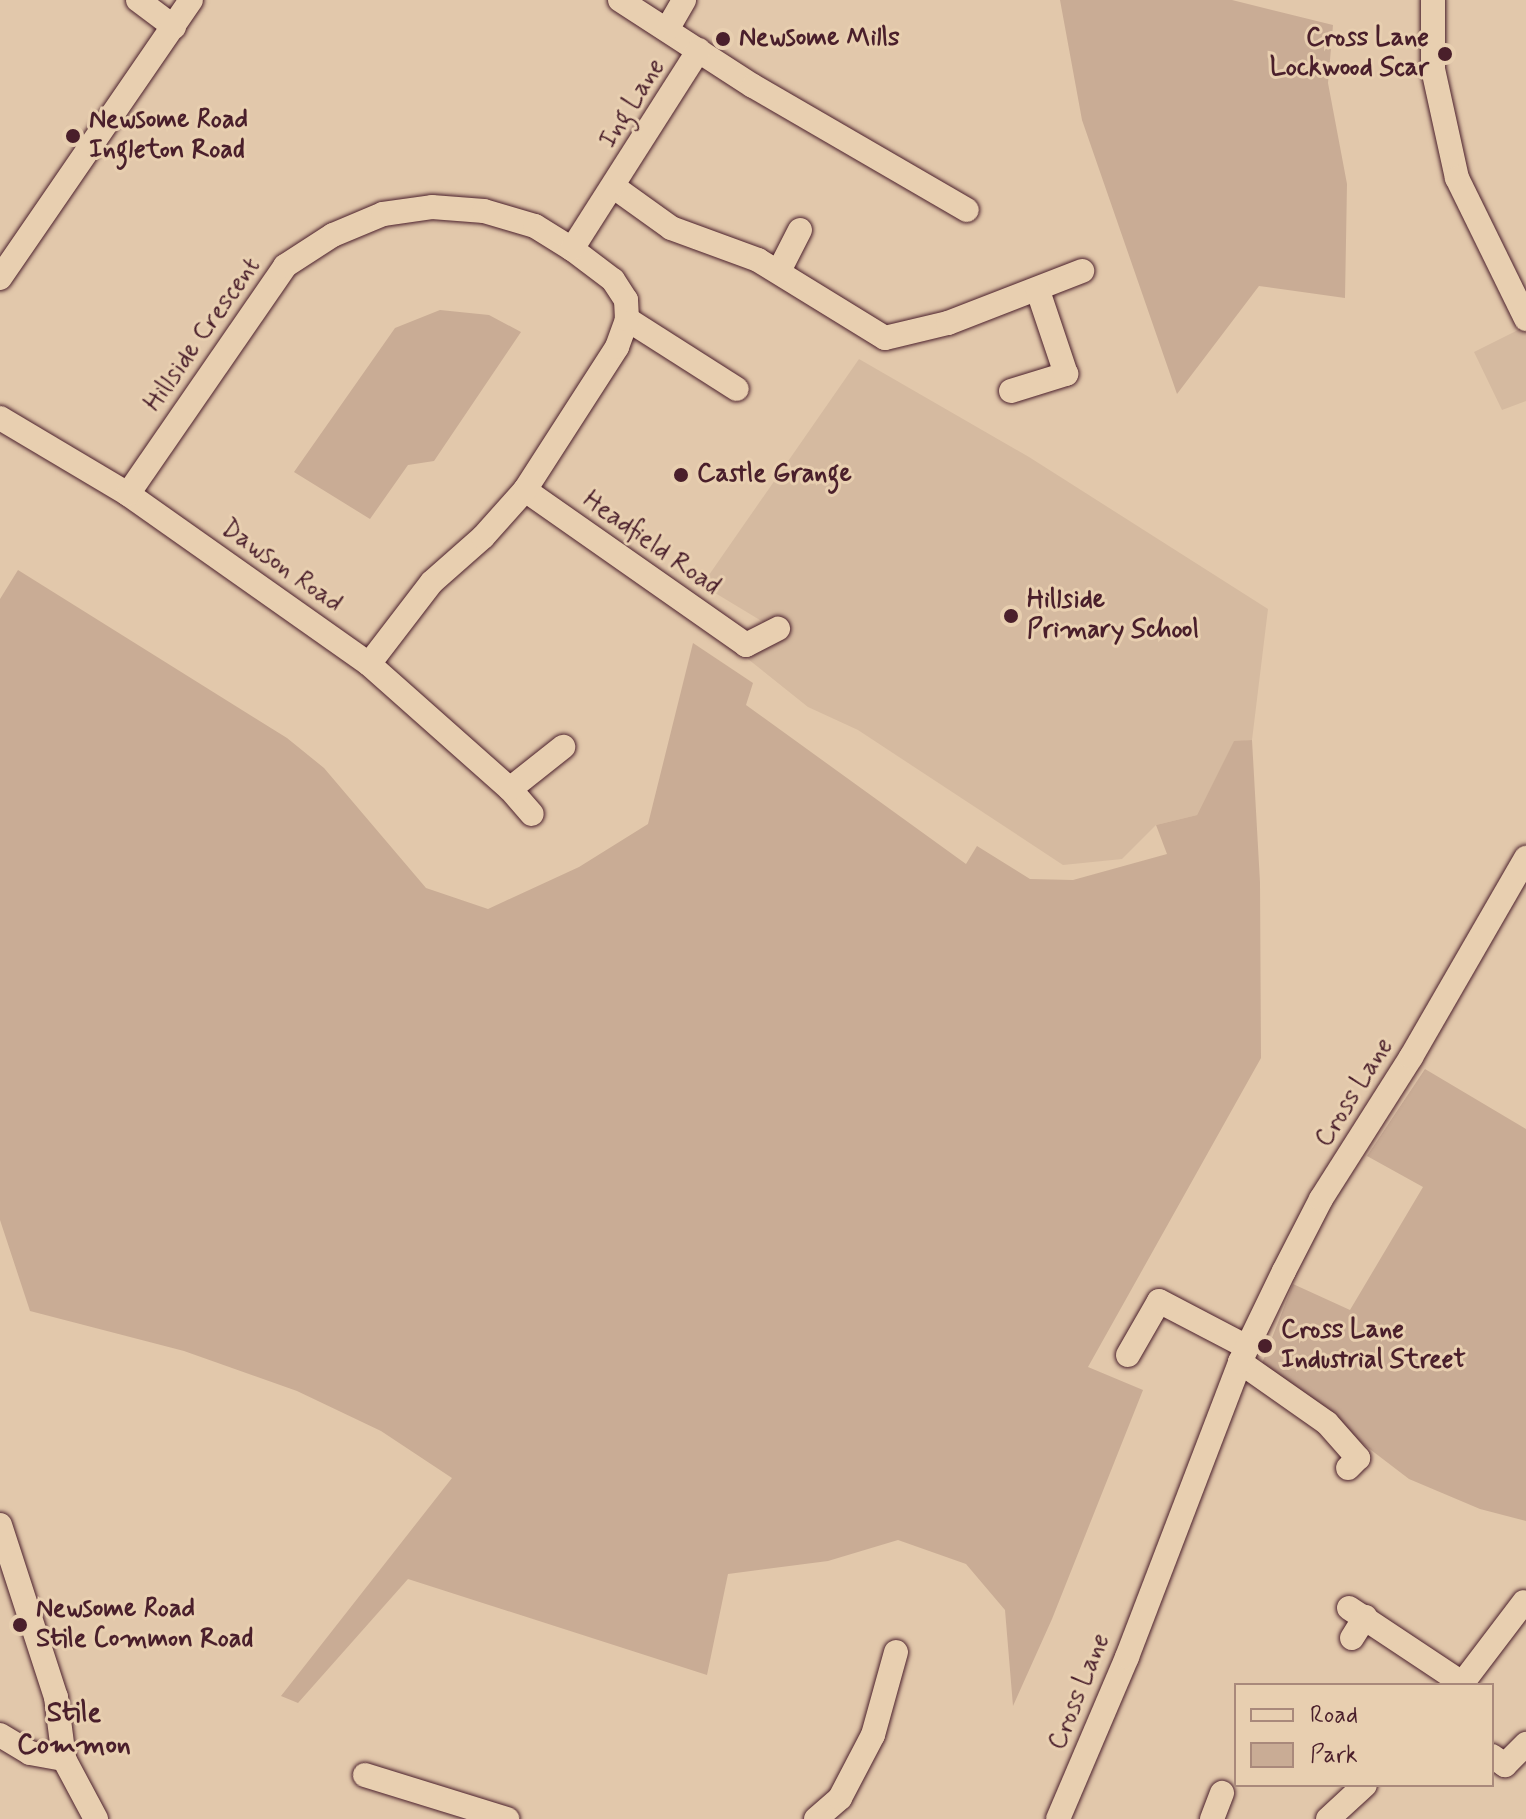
<!DOCTYPE html>
<html>
<head>
<meta charset="utf-8">
<style>
  body { margin:0 }
  #map { position:relative; width:1526px; height:1819px; overflow:hidden; background:#e2c8ab; font-family:Mynerve,sans-serif }
  div>[style] { position:absolute }
  .built>* { inset:0; background:#d5baa0 }
  .green>* { inset:0; background:#c9ac95 }
  .roads { filter:drop-shadow(0 0 2px #4a1f2b) drop-shadow(0 0 2px #4a1f2b) }
  .minor>* { height:24px; margin:-12px; padding:0 12px; transform-origin:12px; border-radius:12px; background:#e8cfb0 }
  .dots>* { width:22px; height:22px; translate:-50% -50%; box-sizing:border-box; border:4px solid #e8cfb0; border-radius:50% }
  span { translate:-50% -50%; white-space:nowrap; text-align:center; line-height:1.15; -webkit-text-stroke:6px #e8cfb0; paint-order:stroke }
  .poi-label { font-size:26px; color:#4a1f2b; font-weight:700 }
  .left { translate:0 -50%; text-align:left }
  .right { translate:-100% -50%; text-align:right }
  .street-label { font-size:26px; color:#4a1f2b }
  .neighbourhood-label { font-size:28px; color:#4a1f2b; font-weight:700 }
  .legend { position:absolute; left:1234px; top:1683px; width:260px; height:104px; box-sizing:border-box; background:#e8cfb0; border:2px solid #a9897b; margin:0; padding:10px 14px; list-style:none; font-size:24px; color:#4a1f2b }
  .legend li { display:flex; align-items:center; gap:16px; height:40px }
  .legend b { width:40px; border:2px solid #a9897b }
</style>
</head>
<body>
<div id="map">
  <div class="built">
    <i style="clip-path:polygon(1526px 294px,1526px 401px,1502px 410px,1474px 352px,1520px 329px)"></i>
    <i style="clip-path:polygon(859px 359px,1029px 457px,1268px 609px,1252px 740px,1234px 742px,1197px 815px,1156px 825px,1122px 859px,1063px 865px,858px 730px,808px 707px,748px 659px,765px 623px,702px 585px)"></i>
  </div>
  <div class="green">
    <i style="clip-path:polygon(1060px 0,1232px 0,1333px 25px,1328px 83px,1347px 184px,1345px 298px,1259px 286px,1177px 394px,1082px 120px)"></i>
    <i style="clip-path:polygon(440px 310px,489px 315px,521px 332px,434px 461px,408px 465px,370px 519px,294px 472px,395px 328px)"></i>
    <i style="clip-path:polygon(18px 570px,287px 738px,324px 768px,426px 888px,488px 909px,579px 867px,648px 824px,693px 643px,753px 683px,746px 705px,966px 864px,977px 846px,1030px 879px,1073px 880px,1167px 854px,1156px 825px,1197px 815px,1234px 741px,1252px 740px,1260px 882px,1261px 1058px,1088px 1367px,1143px 1390px,1052px 1619px,1013px 1706px,1005px 1610px,966px 1564px,898px 1540px,828px 1561px,728px 1574px,707px 1675px,408px 1579px,298px 1703px,281px 1696px,452px 1478px,381px 1431px,297px 1391px,184px 1351px,30px 1311px,0 1220px,0 599px)"></i>
    <i style="clip-path:polygon(1425px 1069px,1526px 1129px,1526px 1521px,1480px 1509px,1409px 1479px,1261px 1366px,1293px 1284px,1350px 1310px,1423px 1187px,1367px 1156px)"></i>
  </div>
  <div class="roads">
    <div class="minor">
      <i style="left:138px;top:0;width:45px;rotate:36.9deg"></i>
      <i style="left:620px;top:0;width:158px;rotate:32.9deg"></i>
      <i style="left:753px;top:86px;width:247px;rotate:30.1deg"></i>
      <i style="left:1433px;top:0;width:69px;rotate:90deg"></i>
      <i style="left:1433px;top:69px;width:112px;rotate:77.6deg"></i>
      <i style="left:1457px;top:178px;width:157px;rotate:63.9deg"></i>
      <i style="left:668px;top:28px;width:32px;rotate:-60deg"></i>
      <i style="left:614px;top:187px;width:70px;rotate:35.7deg"></i>
      <i style="left:671px;top:228px;width:93px;rotate:20.2deg"></i>
      <i style="left:758px;top:260px;width:149px;rotate:31.6deg"></i>
      <i style="left:885px;top:338px;width:65px;rotate:-13.4deg"></i>
      <i style="left:948px;top:323px;width:144px;rotate:-21.2deg"></i>
      <i style="left:779px;top:271px;width:46px;rotate:-62.9deg"></i>
      <i style="left:0;top:278px;width:337px;rotate:-55.5deg"></i>
      <i style="left:627px;top:319px;width:130px;rotate:32.5deg"></i>
      <i style="left:1011px;top:391px;width:58px;rotate:-17.2deg"></i>
      <i style="left:1066px;top:374px;width:88px;rotate:-108.6deg"></i>
      <i style="left:0;top:418px;width:149px;rotate:30.7deg"></i>
      <i style="left:128px;top:494px;width:295px;rotate:35.2deg"></i>
      <i style="left:369px;top:664px;width:188px;rotate:41.6deg"></i>
      <i style="left:510px;top:789px;width:33px;rotate:49deg"></i>
      <i style="left:525px;top:490px;width:270px;rotate:35deg"></i>
      <i style="left:746px;top:645px;width:36px;rotate:-27deg"></i>
      <i style="left:128px;top:494px;width:277px;rotate:-55.4deg"></i>
      <i style="left:285px;top:266px;width:57px;rotate:-32.9deg"></i>
      <i style="left:333px;top:235px;width:54px;rotate:-22.8deg"></i>
      <i style="left:383px;top:214px;width:49px;rotate:-8.1deg"></i>
      <i style="left:432px;top:207px;width:52px;rotate:4.4deg"></i>
      <i style="left:484px;top:211px;width:53px;rotate:16.4deg"></i>
      <i style="left:535px;top:226px;width:44px;rotate:31.9deg"></i>
      <i style="left:369px;top:664px;width:103px;rotate:-52.5deg"></i>
      <i style="left:432px;top:582px;width:68px;rotate:-41.4deg"></i>
      <i style="left:483px;top:537px;width:63px;rotate:-48.2deg"></i>
      <i style="left:525px;top:490px;width:170px;rotate:-57.2deg"></i>
      <i style="left:617px;top:347px;width:30px;rotate:-70deg"></i>
      <i style="left:627px;top:319px;width:19px;rotate:-93deg"></i>
      <i style="left:626px;top:300px;width:24px;rotate:-123deg"></i>
      <i style="left:613px;top:280px;width:51px;rotate:-142.9deg"></i>
      <i style="left:572px;top:249px;width:236px;rotate:-57.5deg"></i>
      <i style="left:510px;top:789px;width:68px;rotate:-38.4deg"></i>
      <i style="left:1128px;top:1355px;width:62px;rotate:-60.1deg"></i>
      <i style="left:1159px;top:1301px;width:99px;rotate:27.6deg"></i>
      <i style="left:1240px;top:1362px;width:106px;rotate:35deg"></i>
      <i style="left:1327px;top:1423px;width:47px;rotate:48.5deg"></i>
      <i style="left:1358px;top:1458px;width:14px;rotate:135deg"></i>
      <i style="left:0;top:1525px;width:181px;rotate:72deg"></i>
      <i style="left:56px;top:1697px;width:63px;rotate:82.6deg"></i>
      <i style="left:64px;top:1759px;width:68px;rotate:61.9deg"></i>
      <i style="left:1349px;top:1608px;width:136px;rotate:33.6deg"></i>
      <i style="left:1352px;top:1638px;width:25px;rotate:-58deg"></i>
      <i style="left:1461px;top:1685px;width:104px;rotate:-52.8deg"></i>
      <i style="left:0;top:1735px;width:35px;rotate:31deg"></i>
      <i style="left:30px;top:1753px;width:35px;rotate:10deg"></i>
      <i style="left:1492px;top:1756px;width:16px;rotate:35deg"></i>
      <i style="left:1505px;top:1765px;width:30px;rotate:-45deg"></i>
      <i style="left:365px;top:1775px;width:149px;rotate:17.2deg"></i>
      <i style="left:816px;top:1819px;width:32px;rotate:-41deg"></i>
      <i style="left:840px;top:1798px;width:71px;rotate:-62.4deg"></i>
      <i style="left:873px;top:1735px;width:86px;rotate:-74.5deg"></i>
      <i style="left:1058px;top:1819px;width:176px;rotate:-66.9deg"></i>
      <i style="left:1127px;top:1657px;width:316px;rotate:-69deg"></i>
      <i style="left:1240px;top:1362px;width:101px;rotate:-64.2deg"></i>
      <i style="left:1284px;top:1271px;width:81px;rotate:-62.8deg"></i>
      <i style="left:1321px;top:1199px;width:168px;rotate:-57.6deg"></i>
      <i style="left:1411px;top:1057px;width:230px;rotate:-60deg"></i>
      <i style="left:1212px;top:1819px;width:28px;rotate:-69deg"></i>
      <i style="left:1328px;top:1819px;width:50px;rotate:-42.6deg"></i>
    </div>
  </div>
  <div class="dots">
    <i style="left:723px;top:39px;background:#4a1f2b"></i>
    <i style="left:1445px;top:54px;background:#4a1f2b"></i>
    <i style="left:73px;top:136px;background:#4a1f2b"></i>
    <i style="left:681px;top:475px;background:#4a1f2b"></i>
    <i style="left:1011px;top:616px;background:#4a1f2b"></i>
    <i style="left:1265px;top:1346px;background:#4a1f2b"></i>
    <i style="left:20px;top:1625px;background:#4a1f2b"></i>
  </div>
  <div class="poi-label">
    <span class="left" style="left:739px;top:39px">Newsome Mills</span>
    <span class="right" style="left:1429px;top:54px">Cross Lane<br>Lockwood Scar</span>
    <span class="left" style="left:89px;top:136px">Newsome Road<br>Ingleton Road</span>
    <span class="left" style="left:697px;top:475px">Castle Grange</span>
    <span class="left" style="left:1027px;top:616px">Hillside<br>Primary School</span>
    <span class="left" style="left:1281px;top:1346px">Cross Lane<br>Industrial Street</span>
    <span class="left" style="left:36px;top:1625px">Newsome Road<br>Stile Common Road</span>
  </div>
  <div class="street-label">
    <span style="left:633px;top:104px;rotate:-58deg">Ing Lane</span>
    <span style="left:203px;top:335px;rotate:-55deg">Hillside Crescent</span>
    <span style="left:651px;top:544px;rotate:35deg">Headfield Road</span>
    <span style="left:281px;top:567px;rotate:35deg">Dawson Road</span>
    <span style="left:1355px;top:1093px;rotate:-58deg">Cross Lane</span>
    <span style="left:1080px;top:1692px;rotate:-68deg">Cross Lane</span>
  </div>
  <div class="neighbourhood-label">
    <span style="left:74px;top:1730px">Stile<br>Common</span>
  </div>
  <ul class="legend">
  <li><b style="height:10px;background:#e8cfb0"></b>Road</li>
  <li><b style="height:22px;background:#c9ac95"></b>Park</li>
  </ul>
</div>
</body>
</html>
